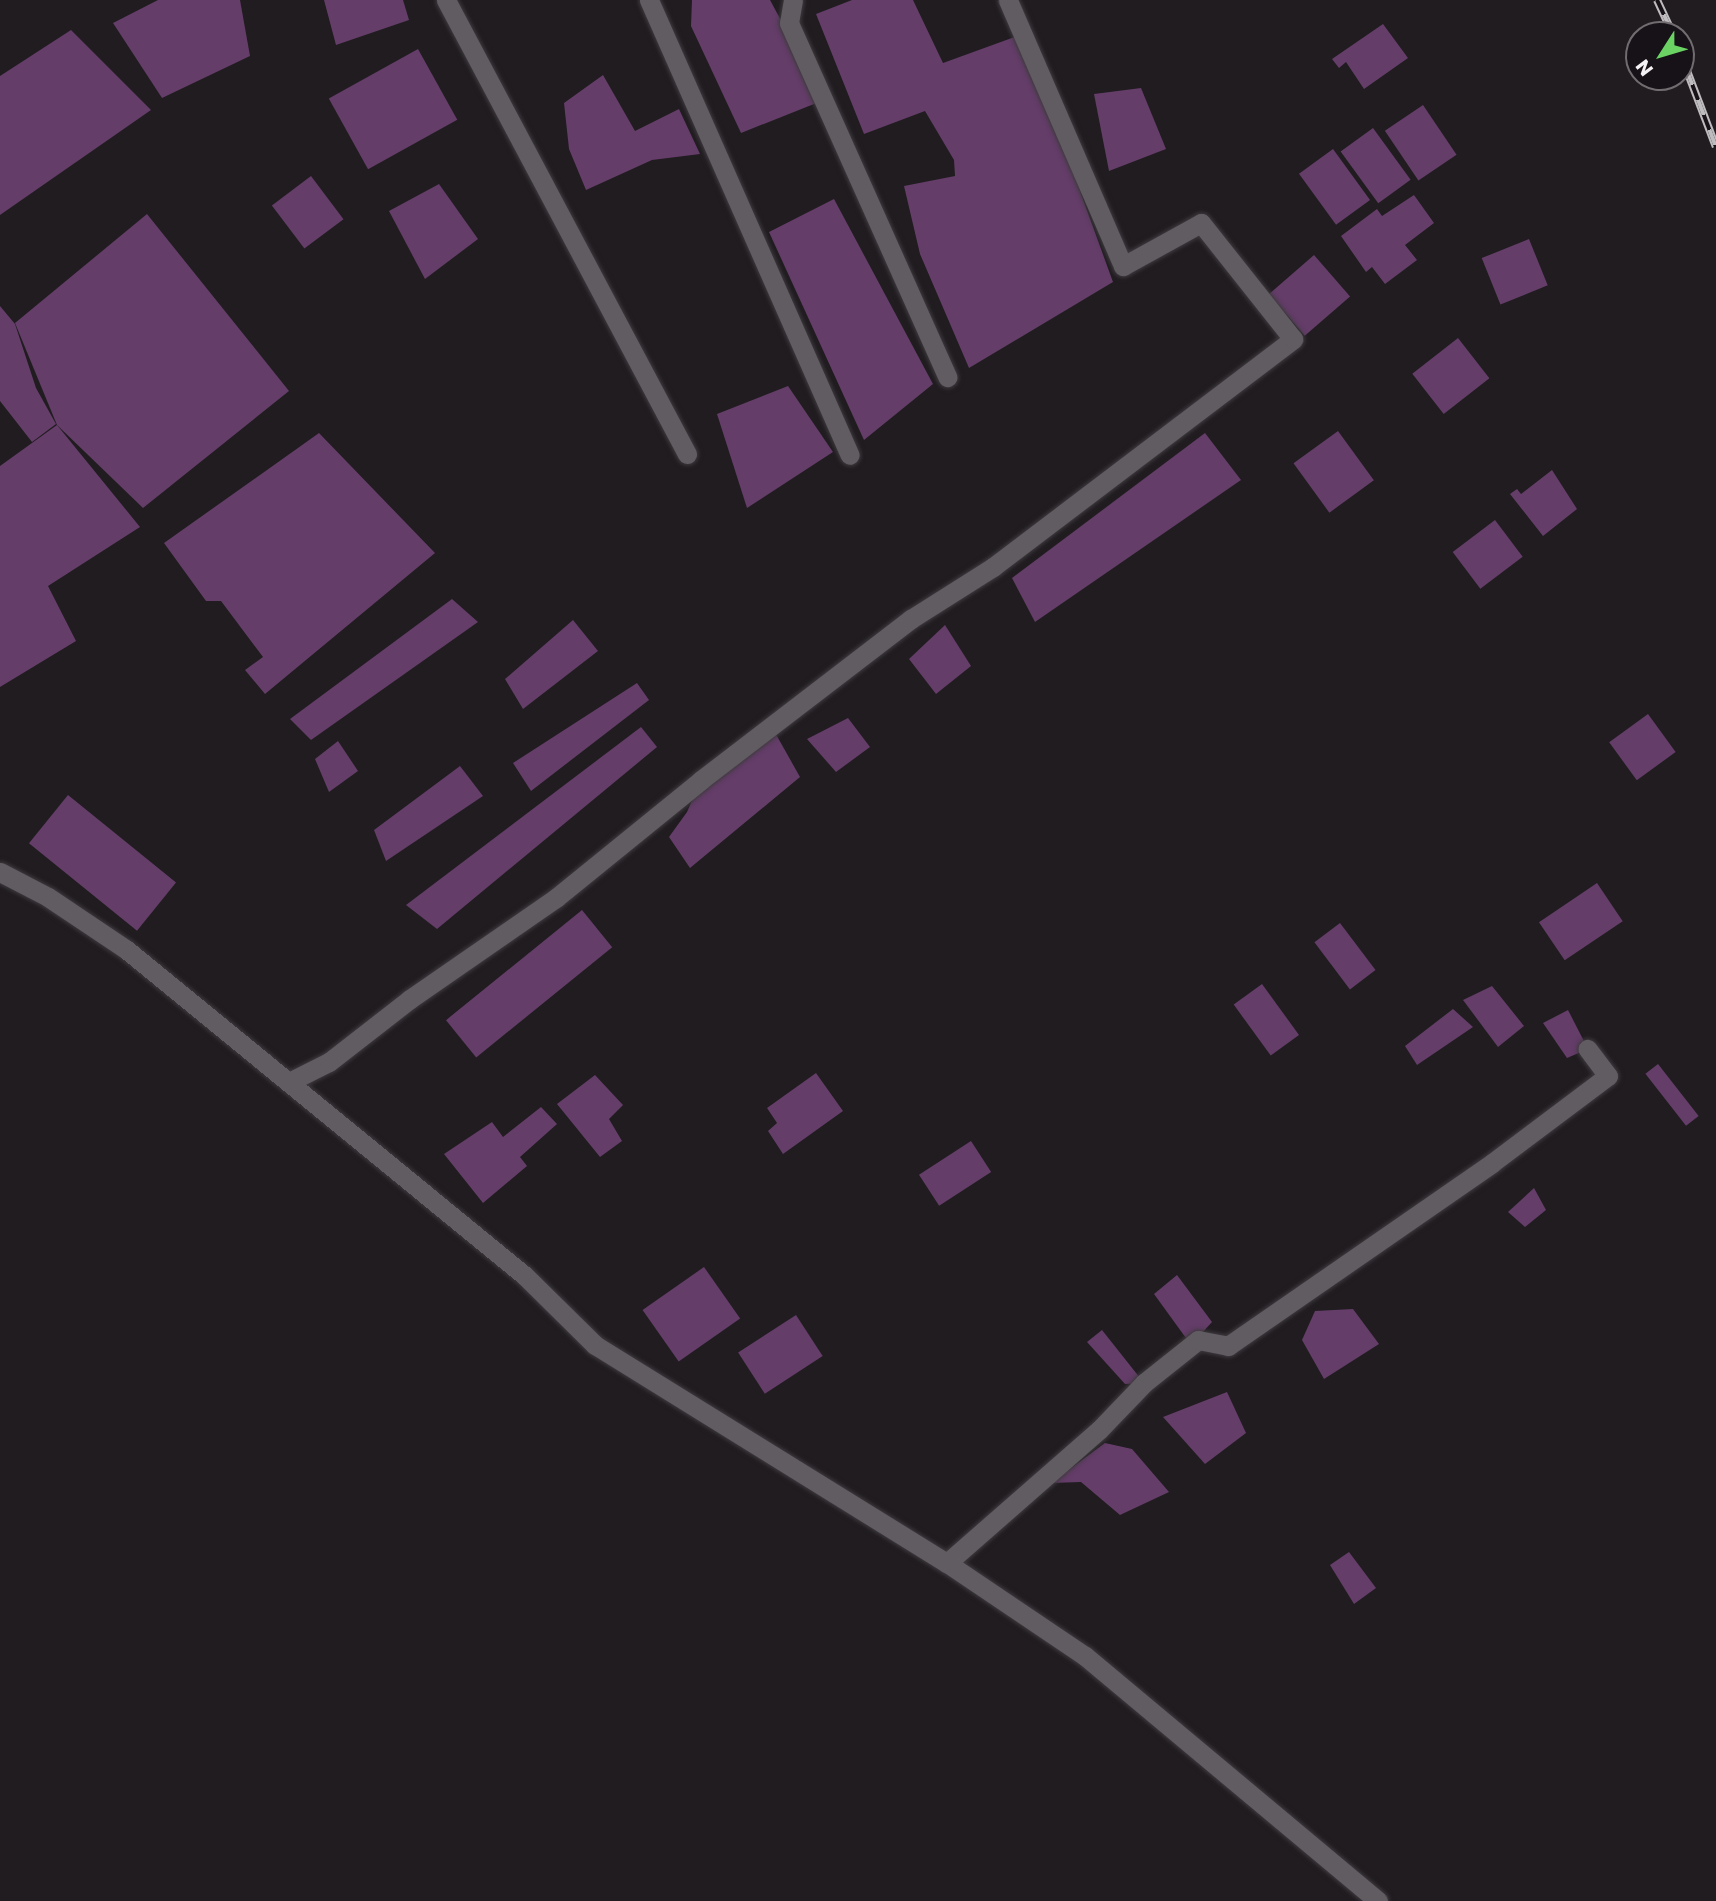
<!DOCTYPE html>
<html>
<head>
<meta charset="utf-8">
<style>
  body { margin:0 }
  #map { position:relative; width:1716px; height:1901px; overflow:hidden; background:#201c20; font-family:Poppins,sans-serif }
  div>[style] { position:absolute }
  .building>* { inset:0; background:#643d69; transform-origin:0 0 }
  .roads { filter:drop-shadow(0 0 2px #3e3a3e) drop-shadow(0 0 2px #3e3a3e) }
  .minor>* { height:19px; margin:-9.5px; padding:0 9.5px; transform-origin:9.5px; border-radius:9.5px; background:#615c62 }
  .tertiary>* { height:19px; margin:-9.5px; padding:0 9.5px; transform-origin:9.5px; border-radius:9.5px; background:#615c62 }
  .rail>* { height:8px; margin-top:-4px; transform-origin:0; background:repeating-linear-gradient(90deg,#171217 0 16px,#bfbcbf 0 32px); box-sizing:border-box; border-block:2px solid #bfbcbf }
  span { translate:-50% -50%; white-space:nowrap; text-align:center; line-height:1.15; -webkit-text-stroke:5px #171217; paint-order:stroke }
  .north { position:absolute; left:1625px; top:21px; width:70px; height:70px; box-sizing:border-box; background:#171217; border:2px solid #706c70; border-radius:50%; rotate:233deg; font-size:19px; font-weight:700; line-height:28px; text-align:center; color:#f5f2f5 }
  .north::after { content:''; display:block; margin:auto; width:24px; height:32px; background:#6ad364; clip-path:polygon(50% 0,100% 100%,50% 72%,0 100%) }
</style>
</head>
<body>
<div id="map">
  <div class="building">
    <i style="clip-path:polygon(158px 0,240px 0,250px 56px,162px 98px,113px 23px)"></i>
    <i style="clip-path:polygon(324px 0,403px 0,409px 20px,336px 45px)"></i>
    <i style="clip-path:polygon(692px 0,770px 0,824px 100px,741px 133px,691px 26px)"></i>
    <i style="clip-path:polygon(852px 0,913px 0,943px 63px,1023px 34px,1113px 282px,969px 368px,920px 254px,904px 186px,955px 176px,954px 160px,925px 111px,864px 134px,816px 14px)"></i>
    <i style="clip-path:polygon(1383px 24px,1408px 58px,1364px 89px,1346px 62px,1339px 68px,1332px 59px)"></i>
    <i style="clip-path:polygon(71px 30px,151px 110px,0 215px,0 76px)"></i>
    <i style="left:418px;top:49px;width:81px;height:102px;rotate:61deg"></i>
    <i style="clip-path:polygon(603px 75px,635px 131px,679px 109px,700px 154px,652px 160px,586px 190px,569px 149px,564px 103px)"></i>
    <i style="clip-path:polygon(1141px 88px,1166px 149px,1109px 171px,1094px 94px)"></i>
    <i style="left:1423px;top:105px;width:60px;height:46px;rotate:56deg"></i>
    <i style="left:1373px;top:128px;width:64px;height:40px;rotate:54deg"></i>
    <i style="left:1333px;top:149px;width:63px;height:42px;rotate:54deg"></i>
    <i style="left:311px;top:176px;width:54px;height:49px;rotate:53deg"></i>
    <i style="clip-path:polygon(439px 184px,478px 239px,425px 279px,389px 211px)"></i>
    <i style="clip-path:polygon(1414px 195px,1434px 223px,1405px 245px,1417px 260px,1385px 284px,1372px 267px,1366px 272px,1341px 236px,1377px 209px,1382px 216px)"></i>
    <i style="clip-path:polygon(834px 199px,933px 384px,864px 440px,769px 232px)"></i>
    <i style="clip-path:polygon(147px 214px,289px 391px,143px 508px,57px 425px,15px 323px)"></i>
    <i style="left:1529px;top:239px;width:50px;height:51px;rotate:68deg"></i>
    <i style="left:1314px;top:255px;width:55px;height:60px;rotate:49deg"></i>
    <i style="clip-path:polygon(0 306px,15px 324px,36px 388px,56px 424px,32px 442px,0 401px)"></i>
    <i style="left:1458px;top:338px;width:51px;height:58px;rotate:52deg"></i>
    <i style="clip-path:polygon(788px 386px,833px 452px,747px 508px,717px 414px)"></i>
    <i style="clip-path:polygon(57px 425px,140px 527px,48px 586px,76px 641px,0 687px,0 466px)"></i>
    <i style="left:1338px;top:431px;width:61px;height:55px;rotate:54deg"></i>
    <i style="clip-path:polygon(319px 433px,435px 553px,265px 694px,245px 670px,263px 657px,221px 601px,206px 601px,164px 543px)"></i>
    <i style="clip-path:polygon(1205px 433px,1241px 480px,1035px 622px,1012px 578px)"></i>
    <i style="clip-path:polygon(1552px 470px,1577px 509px,1543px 536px,1510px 494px,1517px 489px,1521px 494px)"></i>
    <i style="left:1495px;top:520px;width:46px;height:53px;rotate:53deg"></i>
    <i style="clip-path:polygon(452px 599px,478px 622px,311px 740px,290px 719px)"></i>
    <i style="clip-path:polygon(573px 620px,598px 651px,523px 709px,505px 679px)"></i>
    <i style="clip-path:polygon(945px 625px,971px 666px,936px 694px,909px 659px)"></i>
    <i style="clip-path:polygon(637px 683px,649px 700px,531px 791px,513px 763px)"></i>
    <i style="left:1648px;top:714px;width:47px;height:48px;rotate:54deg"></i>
    <i style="clip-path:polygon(848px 718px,870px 747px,836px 772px,807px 739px)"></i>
    <i style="clip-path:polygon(641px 727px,657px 747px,437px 929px,406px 905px)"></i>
    <i style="clip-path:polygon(773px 729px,800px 777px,690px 868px,669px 837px,687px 812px,701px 780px)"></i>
    <i style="clip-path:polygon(338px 741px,358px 771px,329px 792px,315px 759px)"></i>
    <i style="clip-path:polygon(460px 766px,483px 796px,386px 861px,374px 830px)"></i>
    <i style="left:68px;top:795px;width:139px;height:62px;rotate:39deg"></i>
    <i style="left:1597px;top:883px;width:46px;height:70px;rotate:56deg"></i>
    <i style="left:582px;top:910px;width:48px;height:175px;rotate:51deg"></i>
    <i style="left:1340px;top:923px;width:59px;height:32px;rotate:53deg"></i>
    <i style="left:1262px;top:984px;width:63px;height:35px;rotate:54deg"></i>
    <i style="clip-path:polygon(1492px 986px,1524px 1026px,1498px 1047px,1463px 1000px)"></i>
    <i style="clip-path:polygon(1453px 1009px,1473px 1027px,1417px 1065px,1405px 1046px)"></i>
    <i style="clip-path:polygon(1568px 1010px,1588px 1049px,1567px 1058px,1543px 1023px)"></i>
    <i style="left:1658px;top:1064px;width:66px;height:16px;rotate:52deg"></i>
    <i style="clip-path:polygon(816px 1073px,843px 1111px,783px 1154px,768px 1131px,777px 1123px,767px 1108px)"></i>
    <i style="clip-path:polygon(595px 1075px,623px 1105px,609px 1119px,622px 1141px,600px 1157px,557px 1104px)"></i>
    <i style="clip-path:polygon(541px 1107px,557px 1124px,520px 1157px,527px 1166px,483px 1203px,444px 1154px,492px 1122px,503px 1137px)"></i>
    <i style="left:971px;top:1141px;width:37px;height:62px;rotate:57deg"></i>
    <i style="clip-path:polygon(1534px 1188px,1546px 1210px,1525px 1227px,1508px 1212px)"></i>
    <i style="left:704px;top:1267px;width:63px;height:75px;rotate:55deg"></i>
    <i style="clip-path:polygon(1177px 1275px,1212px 1322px,1191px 1345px,1154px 1294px)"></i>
    <i style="clip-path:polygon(1353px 1309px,1379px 1344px,1324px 1379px,1302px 1340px,1315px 1311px)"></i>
    <i style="left:796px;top:1315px;width:49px;height:69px;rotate:57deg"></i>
    <i style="clip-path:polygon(1102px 1330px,1144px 1383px,1125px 1384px,1087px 1342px)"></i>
    <i style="clip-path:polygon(1227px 1392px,1246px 1433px,1205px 1464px,1163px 1417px)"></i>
    <i style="clip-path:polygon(1105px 1443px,1132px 1449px,1169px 1492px,1120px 1515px,1081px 1482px,1051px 1483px)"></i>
    <i style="clip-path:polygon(1349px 1552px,1376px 1588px,1354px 1604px,1330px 1565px)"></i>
  </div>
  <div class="roads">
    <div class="minor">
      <i style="left:446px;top:0;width:514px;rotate:62.04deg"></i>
      <i style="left:649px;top:0;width:497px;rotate:66.2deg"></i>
      <i style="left:793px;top:0;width:23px;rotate:100deg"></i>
      <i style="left:789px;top:23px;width:388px;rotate:65.9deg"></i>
      <i style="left:289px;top:1082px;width:45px;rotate:-26.6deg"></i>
      <i style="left:329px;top:1062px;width:103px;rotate:-37.9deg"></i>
      <i style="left:410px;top:999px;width:178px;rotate:-34.7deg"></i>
      <i style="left:556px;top:898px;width:187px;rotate:-39.1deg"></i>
      <i style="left:701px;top:780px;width:265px;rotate:-37.5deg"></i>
      <i style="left:911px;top:619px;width:97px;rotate:-32.4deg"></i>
      <i style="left:993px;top:567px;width:377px;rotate:-37.2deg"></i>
      <i style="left:1293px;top:339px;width:148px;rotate:-128.4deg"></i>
      <i style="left:1201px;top:223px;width:89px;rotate:151.1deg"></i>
      <i style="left:1123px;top:266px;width:290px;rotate:-113.4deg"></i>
      <i style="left:947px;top:1563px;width:202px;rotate:-41.2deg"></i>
      <i style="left:1099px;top:1430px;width:65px;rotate:-46.2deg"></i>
      <i style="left:1144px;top:1383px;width:69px;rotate:-38.5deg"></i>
      <i style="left:1198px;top:1340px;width:31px;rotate:11deg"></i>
      <i style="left:1228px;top:1346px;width:321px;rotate:-34.7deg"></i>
      <i style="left:1492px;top:1163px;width:145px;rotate:-36.9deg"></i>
      <i style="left:1608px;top:1076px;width:34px;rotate:-127deg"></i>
    </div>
    <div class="tertiary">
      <i style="left:0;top:872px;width:54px;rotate:27.5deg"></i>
      <i style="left:48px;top:897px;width:95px;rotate:33.9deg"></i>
      <i style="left:127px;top:950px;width:513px;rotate:39.31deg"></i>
      <i style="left:524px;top:1275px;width:100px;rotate:44.6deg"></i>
      <i style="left:595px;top:1345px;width:414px;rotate:31.8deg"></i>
      <i style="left:947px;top:1563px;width:166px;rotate:34deg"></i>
      <i style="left:1085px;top:1656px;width:382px;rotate:39.9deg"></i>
    </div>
  </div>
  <div class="rail">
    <i style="left:1657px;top:0;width:38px;rotate:65deg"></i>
    <i style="left:1681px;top:55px;width:98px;rotate:69.2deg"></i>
  </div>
  <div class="north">N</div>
</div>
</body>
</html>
